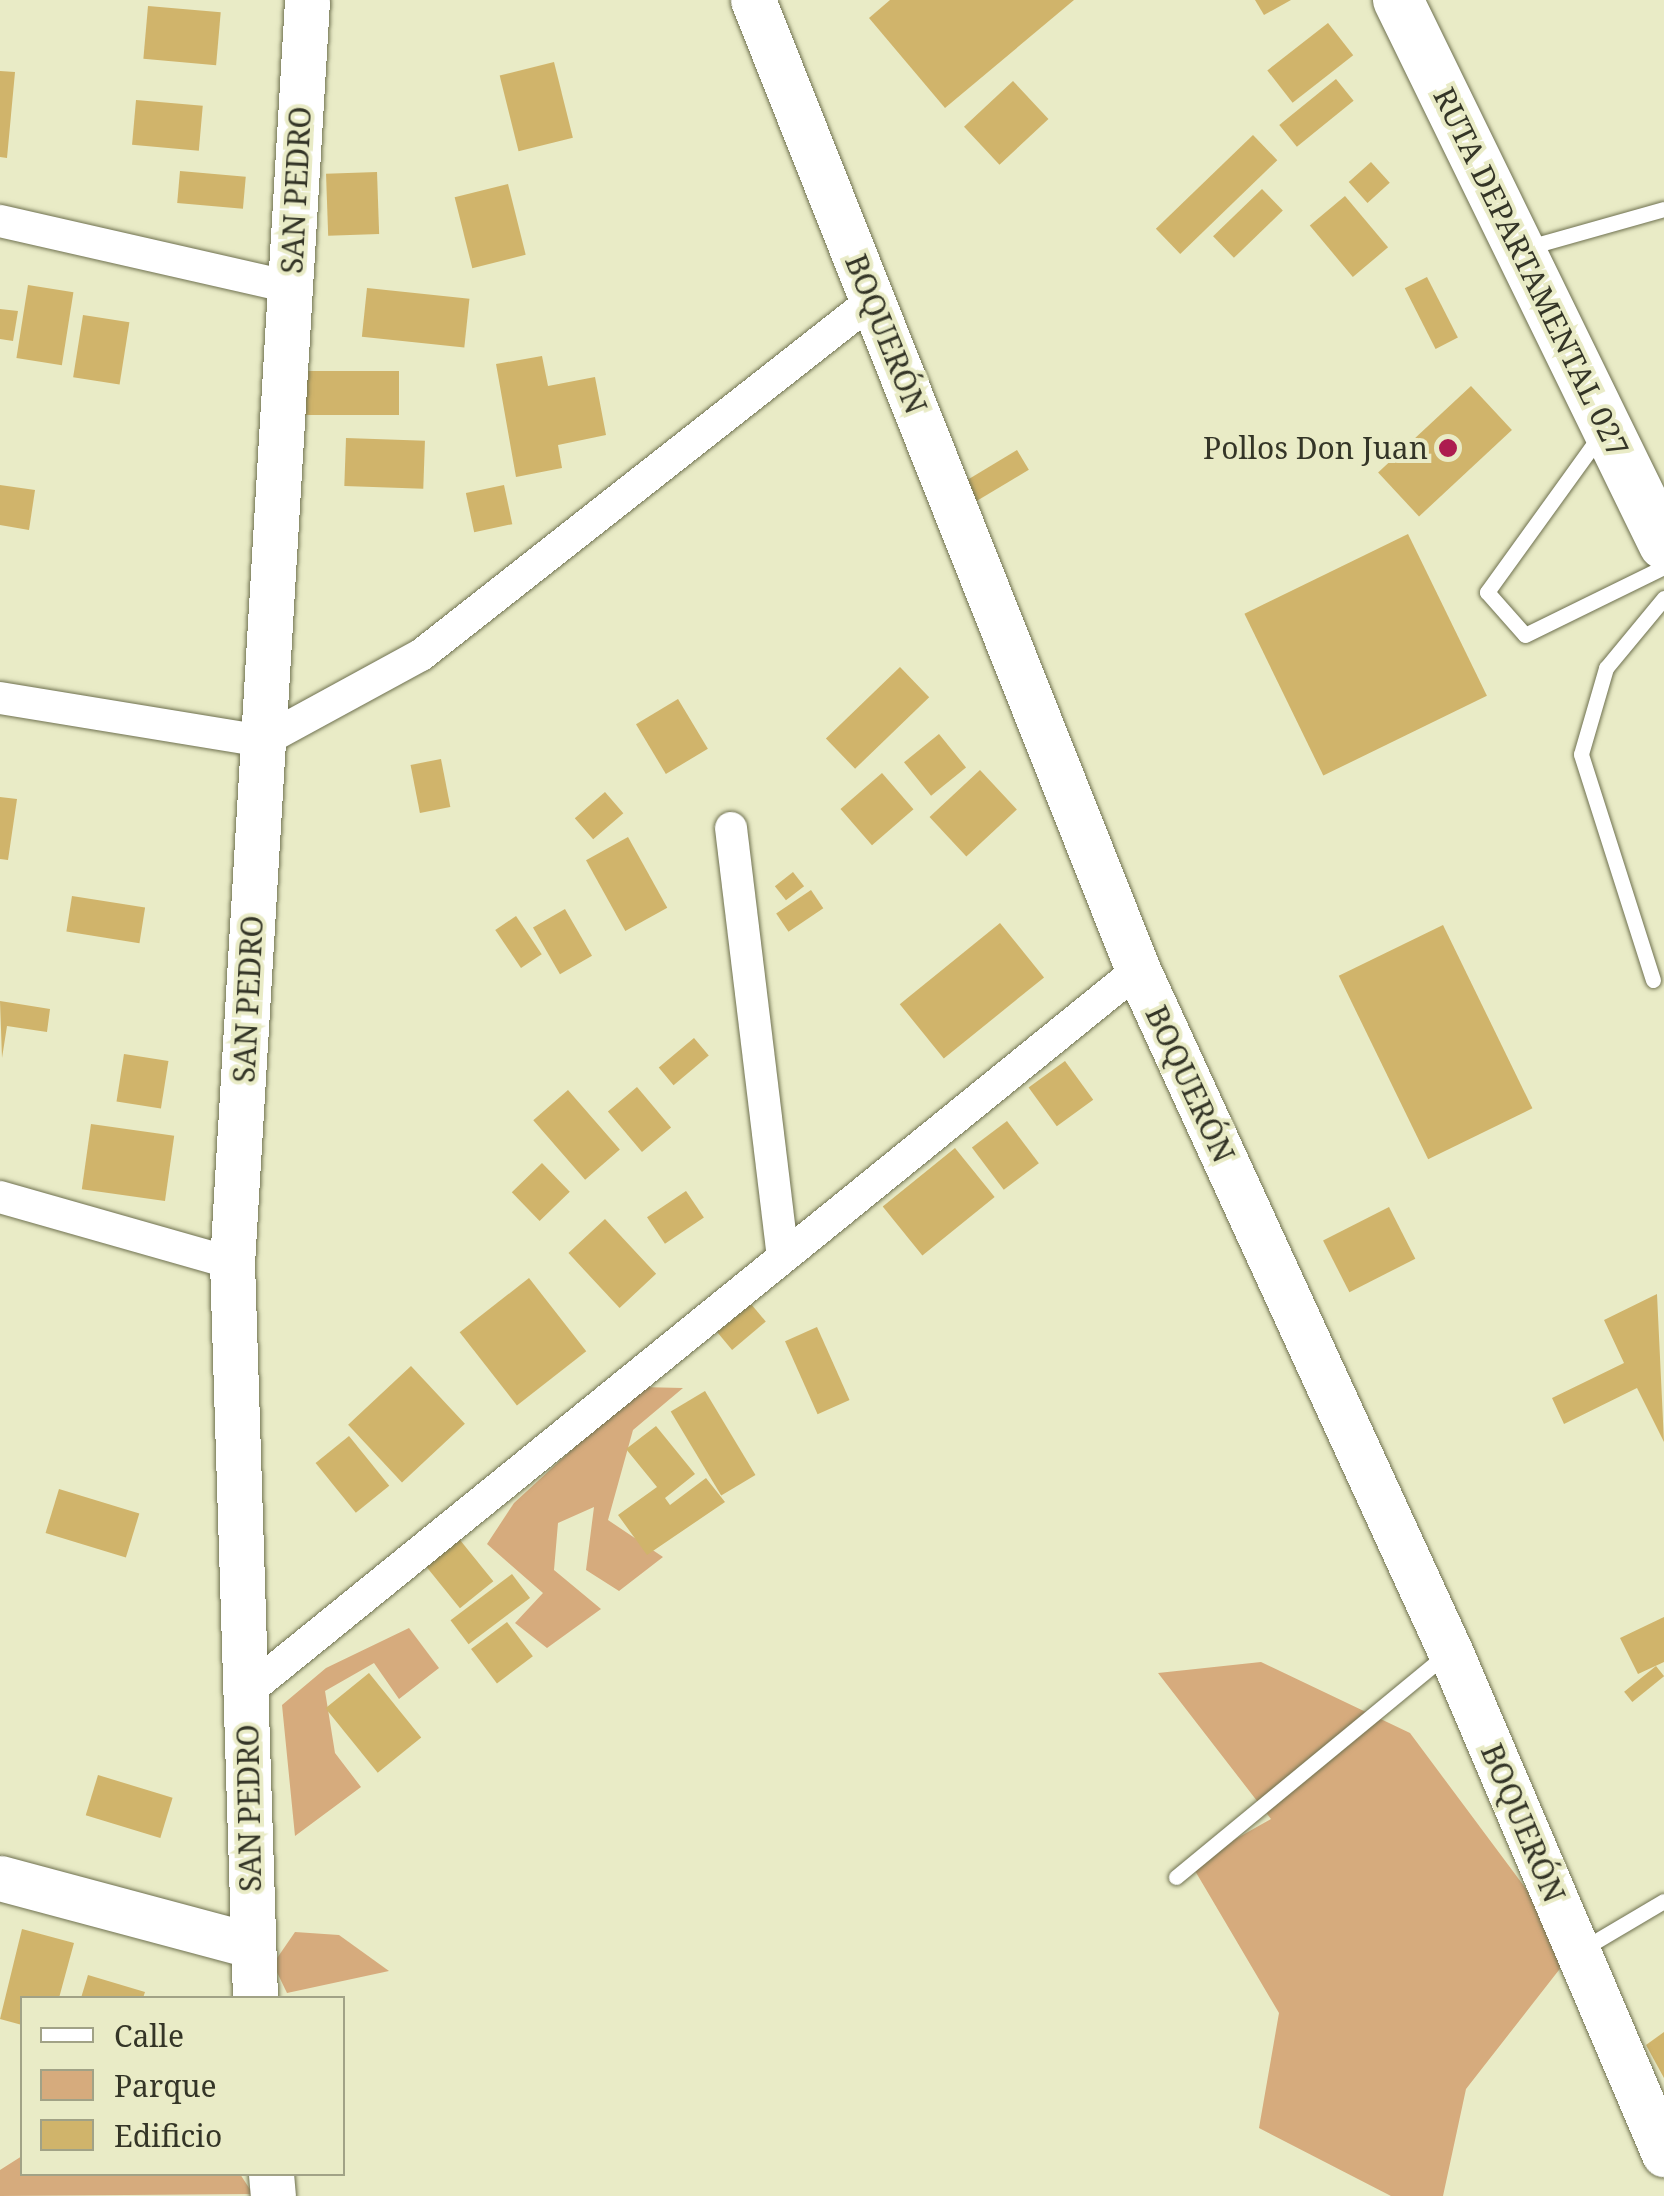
<!DOCTYPE html>
<html>
<head>
<meta charset="utf-8">
<style>
  body { margin:0 }
  #map { position:relative; width:1664px; height:2196px; overflow:hidden; background:#e9ebc6; font-family:"Noto Serif",serif }
  div>[style] { position:absolute }
  .green>* { inset:0; background:#d6ab7d }
  .building>* { inset:0; background:#d0b46b; transform-origin:0 0 }
  .roads { filter:drop-shadow(0 0 2px #6f7150) drop-shadow(0 0 2px #6f7150) }
  .lane>* { height:15px; margin:-7.5px; padding:0 7.5px; transform-origin:7.5px; border-radius:7.5px; background:#fff }
  .street>* { height:32px; margin:-16px; padding:0 16px; transform-origin:16px; border-radius:16px; background:#fff }
  .secondary>* { height:45px; margin:-22.5px; padding:0 22.5px; transform-origin:22.5px; border-radius:22.5px; background:#fff }
  .primary>* { height:50px; margin:-25px; padding:0 25px; transform-origin:25px; border-radius:25px; background:#fff }
  .dots>* { width:28px; height:28px; translate:-50% -50%; box-sizing:border-box; border:5px solid #e9ebc6; border-radius:50% }
  span { translate:-50% -50%; white-space:nowrap; text-align:center; line-height:1.15; -webkit-text-stroke:8px #e9ebc6; paint-order:stroke }
  .street-label { font-size:30px; color:#343527 }
  .poi-label { font-size:30px; color:#343527 }
  .right { translate:-100% -50%; text-align:right }
  .legend { position:absolute; left:20px; top:1996px; width:325px; height:180px; box-sizing:border-box; background:#e9ebc6; border:2px solid #a1a286; margin:0; padding:12px 18px; list-style:none; font-size:30px; color:#343527 }
  .legend li { display:flex; align-items:center; gap:20px; height:50px }
  .legend b { width:50px; border:2px solid #a1a286 }
</style>
</head>
<body>
<div id="map">
  <div class="green">
    <i style="clip-path:polygon(640px 1387px,683px 1388px,633px 1430px,608px 1520px,663px 1557px,619px 1591px,586px 1570px,594px 1507px,558px 1523px,554px 1570px,601px 1609px,547px 1648px,515px 1623px,543px 1593px,487px 1544px,514px 1503px)"></i>
    <i style="clip-path:polygon(409px 1628px,439px 1668px,399px 1699px,374px 1663px,325px 1691px,335px 1753px,361px 1787px,295px 1836px,282px 1705px,326px 1668px)"></i>
    <i style="clip-path:polygon(1261px 1662px,1410px 1733px,1573px 1952px,1466px 2089px,1443px 2196px,1391px 2196px,1259px 2128px,1279px 2013px,1191px 1864px,1271px 1819px,1158px 1673px)"></i>
    <i style="clip-path:polygon(295px 1932px,339px 1935px,389px 1971px,287px 1993px,273px 1964px)"></i>
    <i style="clip-path:polygon(22px 2156px,22px 2174px,240px 2174px,253px 2194px,0 2196px,0 2170px)"></i>
  </div>
  <div class="building">
    <i style="clip-path:polygon(890px 0,1074px 0,945px 108px,869px 18px)"></i>
    <i style="clip-path:polygon(1255px 0,1291px 0,1264px 15px)"></i>
    <i style="left:148px;top:6px;width:73px;height:53px;rotate:5deg"></i>
    <i style="left:1328px;top:23px;width:41px;height:77px;rotate:52deg"></i>
    <i style="left:554px;top:62px;width:78px;height:56px;rotate:76deg"></i>
    <i style="clip-path:polygon(0 71px,15px 72px,7px 158px,0 157px)"></i>
    <i style="left:1336px;top:79px;width:28px;height:73px;rotate:51deg"></i>
    <i style="left:1013px;top:81px;width:52px;height:67px;rotate:47deg"></i>
    <i style="left:136px;top:100px;width:67px;height:45px;rotate:5deg"></i>
    <i style="left:1253px;top:135px;width:35px;height:135px;rotate:46deg"></i>
    <i style="left:1371px;top:162px;width:28px;height:30px;rotate:48deg"></i>
    <i style="left:180px;top:171px;width:66px;height:32px;rotate:5deg"></i>
    <i style="left:377px;top:172px;width:62px;height:51px;rotate:88deg"></i>
    <i style="left:508px;top:184px;width:73px;height:55px;rotate:76deg"></i>
    <i style="left:1262px;top:189px;width:30px;height:68px;rotate:46deg"></i>
    <i style="left:1345px;top:196px;width:67px;height:46px;rotate:50deg"></i>
    <i style="left:1427px;top:277px;width:68px;height:25px;rotate:63deg"></i>
    <i style="left:28px;top:285px;width:46px;height:74px;rotate:9deg"></i>
    <i style="left:367px;top:288px;width:103px;height:49px;rotate:6deg"></i>
    <i style="clip-path:polygon(0 309px,18px 311px,13px 341px,0 339px)"></i>
    <i style="left:83px;top:315px;width:47px;height:63px;rotate:9deg"></i>
    <i style="clip-path:polygon(542px 356px,548px 386px,595px 377px,606px 435px,558px 445px,562px 468px,516px 477px,496px 364px)"></i>
    <i style="left:302px;top:371px;width:97px;height:44px"></i>
    <i style="left:1471px;top:386px;width:60px;height:127px;rotate:47deg"></i>
    <i style="left:346px;top:438px;width:79px;height:48px;rotate:2deg"></i>
    <i style="left:1017px;top:450px;width:23px;height:76px;rotate:59deg"></i>
    <i style="clip-path:polygon(0 485px,35px 490px,29px 530px,0 525px)"></i>
    <i style="left:504px;top:485px;width:40px;height:39px;rotate:78deg"></i>
    <i style="left:1408px;top:534px;width:180px;height:182px;rotate:64deg"></i>
    <i style="left:900px;top:667px;width:42px;height:103px;rotate:46deg"></i>
    <i style="left:678px;top:699px;width:58px;height:49px;rotate:59deg"></i>
    <i style="left:939px;top:734px;width:43px;height:45px;rotate:51deg"></i>
    <i style="left:441px;top:759px;width:49px;height:31px;rotate:79deg"></i>
    <i style="left:980px;top:770px;width:54px;height:69px;rotate:47deg"></i>
    <i style="left:882px;top:773px;width:48px;height:55px;rotate:49deg"></i>
    <i style="left:605px;top:792px;width:28px;height:40px;rotate:49deg"></i>
    <i style="clip-path:polygon(0 797px,17px 799px,8px 860px,0 859px)"></i>
    <i style="left:628px;top:837px;width:81px;height:48px;rotate:61deg"></i>
    <i style="left:793px;top:872px;width:18px;height:23px;rotate:52deg"></i>
    <i style="left:811px;top:890px;width:22px;height:42px;rotate:56deg"></i>
    <i style="left:72px;top:896px;width:74px;height:36px;rotate:9deg"></i>
    <i style="left:565px;top:909px;width:54px;height:37px;rotate:60deg"></i>
    <i style="left:516px;top:916px;width:46px;height:25px;rotate:56deg"></i>
    <i style="left:1000px;top:923px;width:70px;height:129px;rotate:51deg"></i>
    <i style="left:1443px;top:925px;width:204px;height:116px;rotate:64deg"></i>
    <i style="clip-path:polygon(0 1001px,50px 1009px,47px 1032px,7px 1026px,2px 1058px)"></i>
    <i style="left:694px;top:1038px;width:23px;height:46px;rotate:50deg"></i>
    <i style="left:124px;top:1054px;width:45px;height:48px;rotate:9deg"></i>
    <i style="left:1065px;top:1061px;width:48px;height:45px;rotate:54deg"></i>
    <i style="left:637px;top:1087px;width:53px;height:38px;rotate:50deg"></i>
    <i style="left:568px;top:1090px;width:79px;height:46px;rotate:49deg"></i>
    <i style="left:1007px;top:1121px;width:53px;height:44px;rotate:53deg"></i>
    <i style="left:91px;top:1124px;width:84px;height:66px;rotate:8deg"></i>
    <i style="left:955px;top:1148px;width:63px;height:93px;rotate:51deg"></i>
    <i style="left:542px;top:1163px;width:40px;height:42px;rotate:46deg"></i>
    <i style="left:686px;top:1191px;width:32px;height:47px;rotate:56deg"></i>
    <i style="left:1389px;top:1207px;width:58px;height:74px;rotate:63deg"></i>
    <i style="left:605px;top:1219px;width:75px;height:50px;rotate:47deg"></i>
    <i style="left:529px;top:1278px;width:93px;height:88px;rotate:52deg"></i>
    <i style="clip-path:polygon(1657px 1294px,1664px 1442px,1637px 1388px,1564px 1424px,1552px 1398px,1624px 1363px,1604px 1320px)"></i>
    <i style="left:751px;top:1304px;width:23px;height:44px;rotate:50deg"></i>
    <i style="left:817px;top:1327px;width:80px;height:35px;rotate:66deg"></i>
    <i style="left:411px;top:1366px;width:79px;height:86px;rotate:47deg"></i>
    <i style="left:705px;top:1391px;width:98px;height:40px;rotate:59deg"></i>
    <i style="clip-path:polygon(656px 1426px,695px 1474px,665px 1498px,670px 1505px,706px 1478px,725px 1502px,647px 1555px,618px 1515px,657px 1487px,626px 1449px)"></i>
    <i style="left:349px;top:1436px;width:64px;height:43px;rotate:51deg"></i>
    <i style="left:59px;top:1489px;width:84px;height:46px;rotate:17deg"></i>
    <i style="left:460px;top:1540px;width:53px;height:43px;rotate:51deg"></i>
    <i style="left:512px;top:1574px;width:30px;height:77px;rotate:53deg"></i>
    <i style="clip-path:polygon(1664px 1617px,1664px 1662px,1638px 1674px,1620px 1638px)"></i>
    <i style="left:507px;top:1622px;width:43px;height:45px;rotate:53deg"></i>
    <i style="left:1656px;top:1666px;width:13px;height:41px;rotate:51deg"></i>
    <i style="left:369px;top:1673px;width:83px;height:56px;rotate:51deg"></i>
    <i style="left:98px;top:1775px;width:78px;height:42px;rotate:17deg"></i>
    <i style="clip-path:polygon(22px 1929px,74px 1943px,59px 1998px,22px 1998px,22px 2025px,0 2019px)"></i>
    <i style="clip-path:polygon(88px 1975px,145px 1992px,143px 1998px,81px 1998px)"></i>
    <i style="clip-path:polygon(1664px 2032px,1664px 2078px,1646px 2045px)"></i>
  </div>
  <div class="roads">
    <div class="lane">
      <i style="left:1529px;top:247px;width:140px;rotate:-15.7deg"></i>
      <i style="left:1601px;top:434px;width:195px;rotate:125.8deg"></i>
      <i style="left:1487px;top:592px;width:57px;rotate:48.5deg"></i>
      <i style="left:1525px;top:635px;width:155px;rotate:-26.1deg"></i>
      <i style="left:1653px;top:980px;width:237px;rotate:-107.7deg"></i>
      <i style="left:1581px;top:754px;width:90px;rotate:-73.8deg"></i>
      <i style="left:1606px;top:668px;width:91px;rotate:-50.4deg"></i>
      <i style="left:1176px;top:1877px;width:351px;rotate:-39.5deg"></i>
      <i style="left:1581px;top:1950px;width:96px;rotate:-30.6deg"></i>
    </div>
    <div class="street">
      <i style="left:0;top:221px;width:298px;rotate:12.8deg"></i>
      <i style="left:0;top:698px;width:266px;rotate:9.3deg"></i>
      <i style="left:263px;top:741px;width:180px;rotate:-28.6deg"></i>
      <i style="left:421px;top:655px;width:575px;rotate:-38.15deg"></i>
      <i style="left:731px;top:828px;width:427px;rotate:83.1deg"></i>
      <i style="left:0;top:1197px;width:241px;rotate:15.9deg"></i>
      <i style="left:248px;top:1691px;width:1145px;rotate:-39.01deg"></i>
    </div>
    <div class="secondary">
      <i style="left:753px;top:0;width:1044px;rotate:68.35deg"></i>
      <i style="left:1138px;top:970px;width:749px;rotate:65.39deg"></i>
      <i style="left:1450px;top:1651px;width:547px;rotate:66.95deg"></i>
      <i style="left:0;top:1878px;width:259px;rotate:15deg"></i>
      <i style="left:255px;top:1998px;width:735px;rotate:-91.79deg"></i>
      <i style="left:232px;top:1263px;width:1265px;rotate:-86.6deg"></i>
      <i style="left:271px;top:2174px;width:22px;rotate:85deg"></i>
    </div>
    <div class="primary">
      <i style="left:1398px;top:0;width:606px;rotate:63.98deg"></i>
    </div>
  </div>
  <div class="dots">
    <i style="left:1448px;top:448px;background:#ad1c4f"></i>
  </div>
  <div class="street-label">
    <span style="left:296px;top:190px;rotate:-87deg">SAN PEDRO</span>
    <span style="left:1531px;top:272px;rotate:64deg">RUTA DEPARTAMENTAL 027</span>
    <span style="left:886px;top:334px;rotate:68deg">BOQUERÓN</span>
    <span style="left:248px;top:999px;rotate:-87deg">SAN PEDRO</span>
    <span style="left:1190px;top:1084px;rotate:65deg">BOQUERÓN</span>
    <span style="left:249px;top:1808px;rotate:-91deg">SAN PEDRO</span>
    <span style="left:1523px;top:1823px;rotate:67deg">BOQUERÓN</span>
  </div>
  <div class="poi-label">
    <span class="right" style="left:1428px;top:448px">Pollos Don Juan</span>
  </div>
  <ul class="legend">
  <li><b style="height:12px;background:#fff"></b>Calle</li>
  <li><b style="height:28px;background:#d6ab7d"></b>Parque</li>
  <li><b style="height:28px;background:#d0b46b"></b>Edificio</li>
  </ul>
</div>
</body>
</html>
